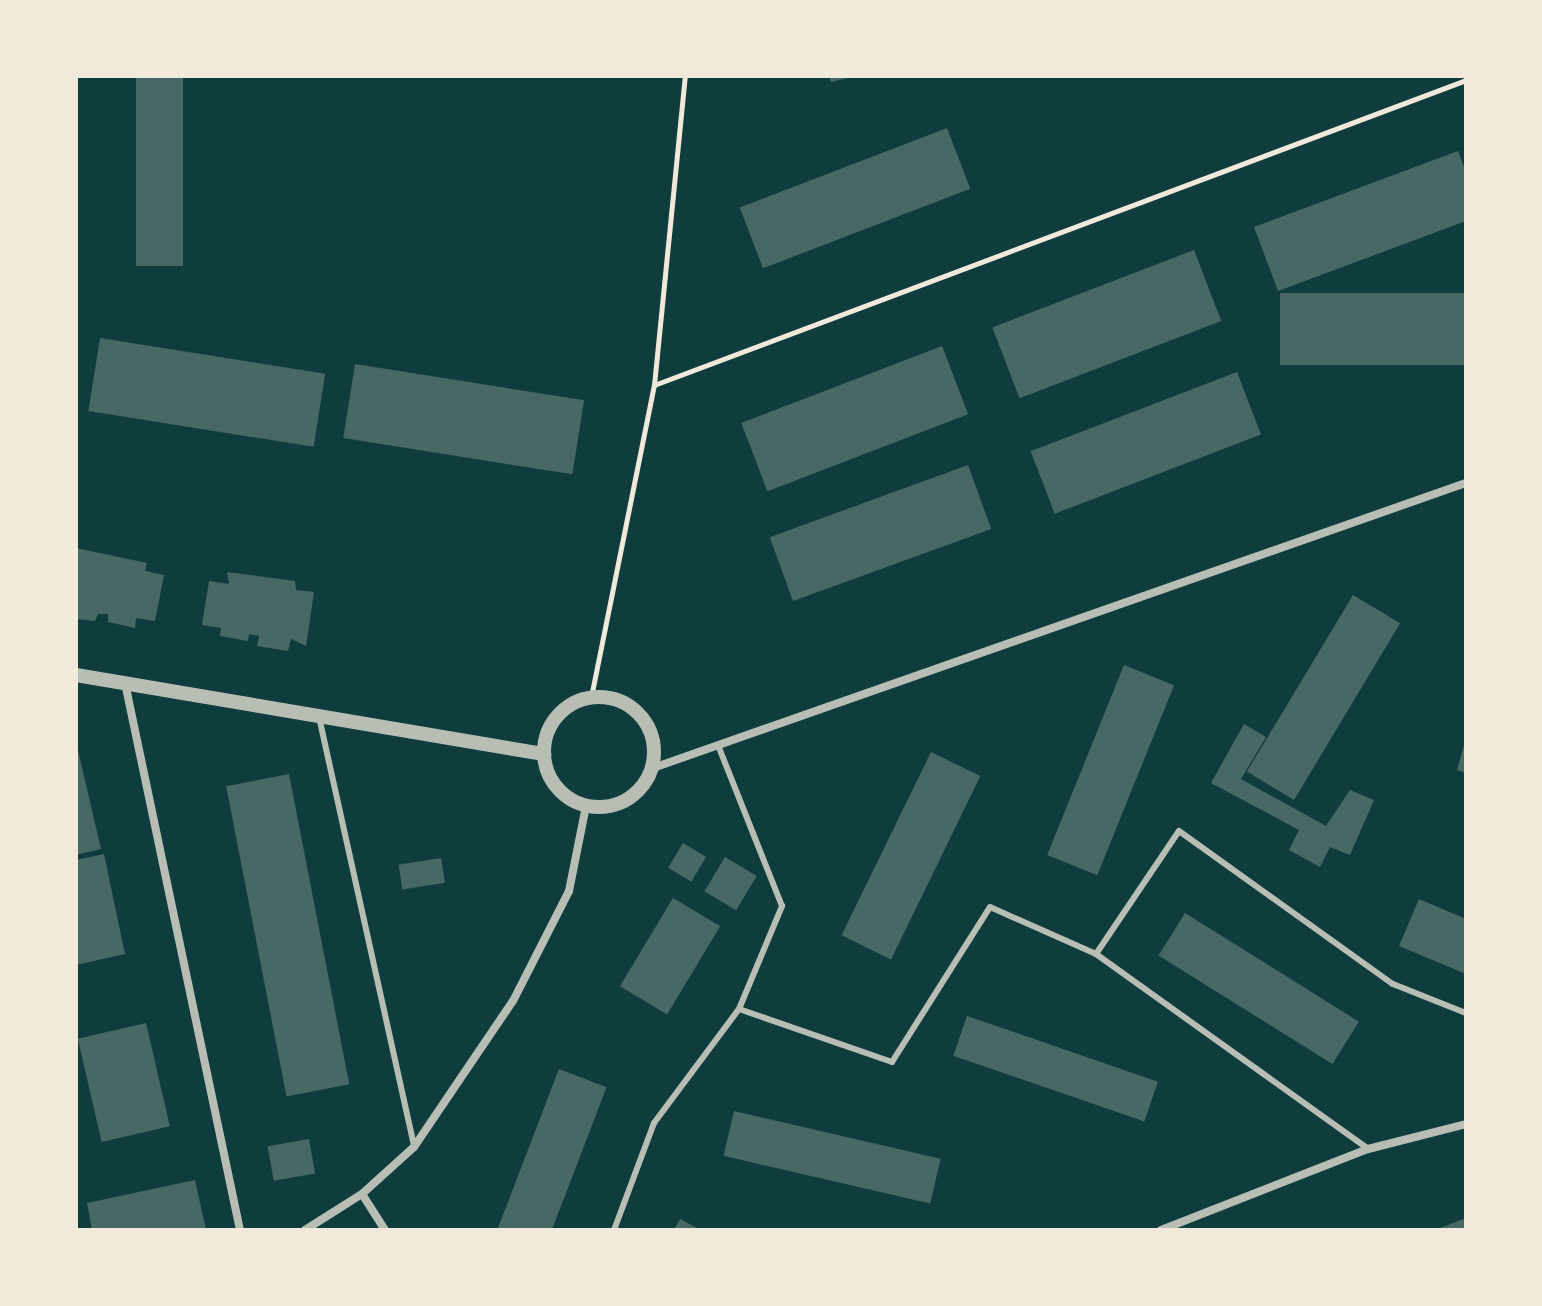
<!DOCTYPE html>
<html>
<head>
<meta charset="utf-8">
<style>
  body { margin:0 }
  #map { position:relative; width:1542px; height:1306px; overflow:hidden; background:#0f3d3e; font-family:Cabin,sans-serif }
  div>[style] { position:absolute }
  .building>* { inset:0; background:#486865; transform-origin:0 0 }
  .path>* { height:5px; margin:-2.5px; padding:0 2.5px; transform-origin:2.5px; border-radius:2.5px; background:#f1e9da }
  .service>* { height:6px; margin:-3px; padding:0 3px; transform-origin:3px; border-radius:3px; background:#b8beb3 }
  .minor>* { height:8px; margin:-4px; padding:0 4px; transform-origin:4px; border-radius:4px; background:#b8beb3 }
  .tertiary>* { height:14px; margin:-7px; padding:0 7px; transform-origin:7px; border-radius:7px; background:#b8beb3 }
  .tertiary>.ring { margin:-7px; padding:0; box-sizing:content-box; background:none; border:14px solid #b8beb3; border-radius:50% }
  span { translate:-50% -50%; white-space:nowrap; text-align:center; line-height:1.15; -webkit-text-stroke:6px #f1e9da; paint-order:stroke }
  .frame { position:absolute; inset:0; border:78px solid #f1e9da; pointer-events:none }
</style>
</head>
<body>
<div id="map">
  <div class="building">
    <i style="left:136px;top:76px;width:47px;height:190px"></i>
    <i style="clip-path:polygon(829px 76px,852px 76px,852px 77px,831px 82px)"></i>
    <i style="left:947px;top:128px;width:65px;height:222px;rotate:69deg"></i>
    <i style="clip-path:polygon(1458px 151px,1466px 172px,1466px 221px,1278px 291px,1254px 227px)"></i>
    <i style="left:1194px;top:250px;width:76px;height:216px;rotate:69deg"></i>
    <i style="left:1466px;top:293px;width:72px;height:186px;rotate:90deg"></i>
    <i style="left:100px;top:338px;width:228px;height:74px;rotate:9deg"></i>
    <i style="left:942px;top:346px;width:73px;height:215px;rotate:69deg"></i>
    <i style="left:355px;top:364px;width:232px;height:75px;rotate:9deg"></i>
    <i style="left:1237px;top:372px;width:67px;height:221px;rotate:69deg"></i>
    <i style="left:968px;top:465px;width:68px;height:211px;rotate:70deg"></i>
    <i style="clip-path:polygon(76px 548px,147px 563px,145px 571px,164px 575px,155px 621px,136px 618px,135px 628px,108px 622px,108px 614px,98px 614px,95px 621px,76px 619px)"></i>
    <i style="clip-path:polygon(227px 572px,295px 581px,296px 590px,314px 592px,306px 646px,291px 639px,288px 651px,257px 646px,259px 636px,249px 634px,248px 641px,220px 636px,221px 628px,202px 625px,209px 581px,229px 584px)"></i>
    <i style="left:1353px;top:595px;width:55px;height:206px;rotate:31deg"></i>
    <i style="left:1124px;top:665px;width:54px;height:205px;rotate:22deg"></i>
    <i style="clip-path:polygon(1244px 724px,1266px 737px,1241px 779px,1326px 826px,1350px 790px,1374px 800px,1350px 855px,1330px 847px,1320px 867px,1289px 850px,1299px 830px,1211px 783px)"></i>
    <i style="clip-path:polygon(1465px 742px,1466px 743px,1466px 773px,1457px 770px)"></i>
    <i style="clip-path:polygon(77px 746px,101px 849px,76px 855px,76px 747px)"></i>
    <i style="left:931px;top:752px;width:55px;height:204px;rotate:26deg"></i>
    <i style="left:289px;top:774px;width:316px;height:64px;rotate:79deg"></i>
    <i style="left:683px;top:843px;width:27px;height:29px;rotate:31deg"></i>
    <i style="clip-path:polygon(104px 854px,125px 954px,76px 965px,76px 860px)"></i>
    <i style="left:725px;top:857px;width:37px;height:40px;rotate:31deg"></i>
    <i style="left:441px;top:858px;width:25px;height:43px;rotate:81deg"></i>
    <i style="left:673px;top:898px;width:55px;height:103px;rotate:31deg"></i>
    <i style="clip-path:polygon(1419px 899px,1466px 919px,1466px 974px,1399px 946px)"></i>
    <i style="left:1185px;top:913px;width:205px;height:50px;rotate:32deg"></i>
    <i style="left:967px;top:1016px;width:202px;height:42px;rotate:19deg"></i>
    <i style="left:146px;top:1023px;width:106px;height:70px;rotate:77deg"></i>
    <i style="left:559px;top:1069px;width:51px;height:173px;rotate:21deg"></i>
    <i style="left:734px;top:1111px;width:212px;height:46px;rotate:13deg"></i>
    <i style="left:309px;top:1139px;width:35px;height:42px;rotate:80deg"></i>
    <i style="clip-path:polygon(195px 1180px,206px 1230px,92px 1230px,87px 1203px)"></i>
    <i style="clip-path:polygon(1466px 1218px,1466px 1230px,1435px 1230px)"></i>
    <i style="clip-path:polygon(680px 1219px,701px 1230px,674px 1230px)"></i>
  </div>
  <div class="path">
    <i style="left:654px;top:385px;width:867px;rotate:-20.59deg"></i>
    <i style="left:591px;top:697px;width:318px;rotate:-78.6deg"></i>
    <i style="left:654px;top:385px;width:311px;rotate:-84.3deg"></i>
  </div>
  <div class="service">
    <i style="left:319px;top:717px;width:440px;rotate:77.5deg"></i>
    <i style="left:1096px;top:954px;width:148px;rotate:-56deg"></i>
    <i style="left:1179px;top:831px;width:263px;rotate:35.6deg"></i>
    <i style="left:1393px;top:984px;width:79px;rotate:21.7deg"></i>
    <i style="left:739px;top:1009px;width:162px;rotate:19.1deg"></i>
    <i style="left:892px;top:1062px;width:183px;rotate:-57.7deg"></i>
    <i style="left:990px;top:907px;width:116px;rotate:23.9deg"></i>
    <i style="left:1096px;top:954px;width:335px;rotate:35.6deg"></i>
    <i style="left:614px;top:1230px;width:114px;rotate:-69.5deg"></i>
    <i style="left:654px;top:1123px;width:142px;rotate:-53.3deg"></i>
    <i style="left:739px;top:1009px;width:112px;rotate:-67.3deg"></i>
    <i style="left:782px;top:906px;width:173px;rotate:-111.7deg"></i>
  </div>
  <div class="minor">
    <i style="left:125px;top:683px;width:559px;rotate:78.13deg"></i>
    <i style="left:653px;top:768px;width:862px;rotate:-19.32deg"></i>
    <i style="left:362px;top:1194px;width:43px;rotate:57.4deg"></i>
    <i style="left:305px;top:1230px;width:67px;rotate:-32.3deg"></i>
    <i style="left:362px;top:1194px;width:70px;rotate:-42.1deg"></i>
    <i style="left:414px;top:1147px;width:176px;rotate:-55.9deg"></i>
    <i style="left:513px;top:1001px;width:123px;rotate:-63deg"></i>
    <i style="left:569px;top:891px;width:87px;rotate:-78.7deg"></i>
    <i style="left:1161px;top:1230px;width:222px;rotate:-21.4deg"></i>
    <i style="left:1368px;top:1149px;width:101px;rotate:-14.3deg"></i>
  </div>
  <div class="tertiary">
    <i style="left:76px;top:675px;width:475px;rotate:9.6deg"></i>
    <i class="ring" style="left:544px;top:697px;width:96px;height:96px"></i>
  </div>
  <div class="frame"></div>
</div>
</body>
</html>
